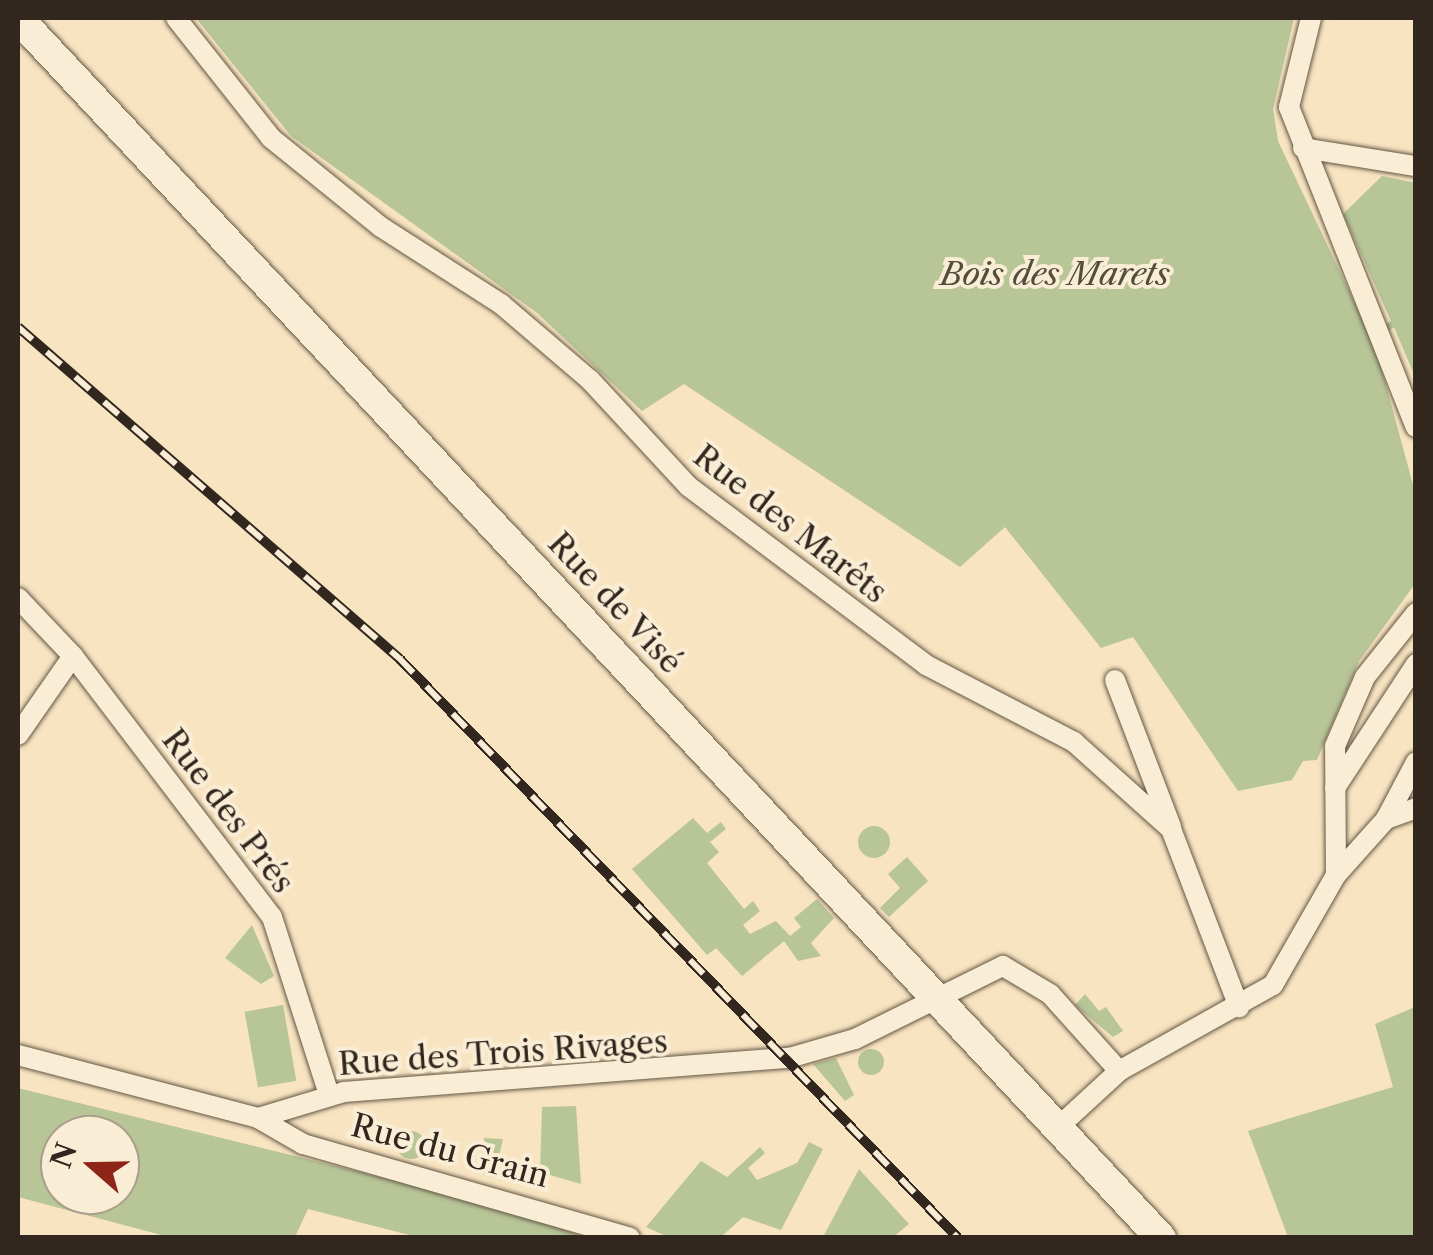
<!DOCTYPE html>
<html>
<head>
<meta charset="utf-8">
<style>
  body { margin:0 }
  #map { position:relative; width:1433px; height:1255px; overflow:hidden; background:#f8e4c0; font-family:"Libre Caslon Text",serif }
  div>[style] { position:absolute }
  .green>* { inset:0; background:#b7c597; transform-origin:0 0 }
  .round { border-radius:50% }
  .roads { filter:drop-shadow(0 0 2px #635646) drop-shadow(0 0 2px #635646) }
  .street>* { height:20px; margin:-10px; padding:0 10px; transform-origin:10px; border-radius:10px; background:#faedd6 }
  .secondary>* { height:30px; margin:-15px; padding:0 15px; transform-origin:15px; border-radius:15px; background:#faedd6 }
  .rail>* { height:10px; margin-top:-5px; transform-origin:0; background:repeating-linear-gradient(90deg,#faedd6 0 19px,#31271e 0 38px); box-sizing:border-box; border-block:2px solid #31271e }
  span { translate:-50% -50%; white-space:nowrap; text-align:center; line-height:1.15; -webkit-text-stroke:8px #faedd6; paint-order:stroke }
  .park-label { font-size:32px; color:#524e3c; font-style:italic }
  .street-label { font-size:32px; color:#31271e }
  .frame { position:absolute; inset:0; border:20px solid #31271e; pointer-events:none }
  .north { position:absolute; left:40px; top:1115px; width:100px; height:100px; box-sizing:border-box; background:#faedd6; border:2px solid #aa9e8c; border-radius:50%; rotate:290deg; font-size:28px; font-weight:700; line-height:40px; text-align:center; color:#31271e }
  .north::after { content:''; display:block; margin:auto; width:35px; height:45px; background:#8f2418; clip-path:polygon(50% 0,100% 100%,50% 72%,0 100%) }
</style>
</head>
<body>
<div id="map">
  <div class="green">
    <i style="clip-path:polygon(196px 18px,1294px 18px,1273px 109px,1278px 141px,1369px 333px,1391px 321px,1343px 214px,1382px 176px,1416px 183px,1415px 377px,1394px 327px,1374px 341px,1415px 492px,1415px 584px,1359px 661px,1317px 760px,1303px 761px,1292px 780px,1238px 791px,1133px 637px,1101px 648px,1005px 527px,960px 567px,684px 384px,642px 411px,536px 312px,291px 136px)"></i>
    <i style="clip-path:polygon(693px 818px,707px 833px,721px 822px,726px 829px,710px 842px,719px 852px,707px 863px,744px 909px,753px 901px,760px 911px,743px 925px,750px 934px,776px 921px,790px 936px,801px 927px,794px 918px,817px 899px,834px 918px,811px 943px,821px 956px,798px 961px,784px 941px,742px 976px,716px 948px,707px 955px,632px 869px)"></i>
    <i class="round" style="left:858px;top:826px;width:32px;height:32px"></i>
    <i style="clip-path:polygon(907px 857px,928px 881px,889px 917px,880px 908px,900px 888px,888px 874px)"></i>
    <i style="clip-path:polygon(252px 925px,274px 976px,261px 984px,225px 958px)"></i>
    <i style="clip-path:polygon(1085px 994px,1099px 1011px,1106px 1007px,1123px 1031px,1113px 1037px,1075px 1005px)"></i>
    <i style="left:283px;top:1005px;width:77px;height:39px;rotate:80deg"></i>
    <i style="clip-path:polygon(1415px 1007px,1415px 1237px,1288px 1237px,1248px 1131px,1393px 1087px,1375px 1024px)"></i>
    <i class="round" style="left:858px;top:1049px;width:26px;height:26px"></i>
    <i style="clip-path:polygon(836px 1058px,854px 1095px,845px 1101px,813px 1064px)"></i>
    <i style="clip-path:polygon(evenodd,18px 1088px,502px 1207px,584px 1237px,417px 1237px,308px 1209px,295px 1237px,169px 1237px,18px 1197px,18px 1088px,60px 1135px,120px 1135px,120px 1195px,60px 1195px,60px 1135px)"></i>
    <i style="clip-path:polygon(576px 1106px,581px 1184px,540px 1172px,542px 1107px)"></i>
    <i class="round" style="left:397px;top:1131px;width:28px;height:28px"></i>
    <i style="clip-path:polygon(484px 1138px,503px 1139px,494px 1178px,483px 1175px)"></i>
    <i style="clip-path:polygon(809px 1142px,823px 1149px,781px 1230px,743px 1217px,721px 1237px,668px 1237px,646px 1227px,701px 1161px,727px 1177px,760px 1147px,765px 1153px,748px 1168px,757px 1180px,797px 1163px)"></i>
    <i style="clip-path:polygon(859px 1169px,909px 1224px,893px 1237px,823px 1237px)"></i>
  </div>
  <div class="roads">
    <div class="street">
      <i style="left:176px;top:18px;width:153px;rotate:51.6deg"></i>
      <i style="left:271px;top:138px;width:141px;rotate:39deg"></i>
      <i style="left:381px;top:227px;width:143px;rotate:32.7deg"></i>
      <i style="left:501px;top:304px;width:117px;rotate:40.5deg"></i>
      <i style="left:590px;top:380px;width:144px;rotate:47.2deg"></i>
      <i style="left:688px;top:486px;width:298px;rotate:36.9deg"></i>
      <i style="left:926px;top:665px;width:167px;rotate:27.5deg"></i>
      <i style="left:1074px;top:742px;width:130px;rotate:41.9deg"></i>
      <i style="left:1171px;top:829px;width:191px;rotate:69.1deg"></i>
      <i style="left:1311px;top:18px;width:92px;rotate:103.9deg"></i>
      <i style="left:1289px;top:107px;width:344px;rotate:68.4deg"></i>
      <i style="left:1303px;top:148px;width:114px;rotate:9.1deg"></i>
      <i style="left:18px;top:598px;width:80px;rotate:46.5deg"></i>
      <i style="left:73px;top:656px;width:328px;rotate:52.7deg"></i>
      <i style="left:272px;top:917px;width:187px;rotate:72.2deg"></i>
      <i style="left:1115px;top:680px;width:157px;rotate:69.1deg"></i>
      <i style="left:18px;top:735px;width:96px;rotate:-55.2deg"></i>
      <i style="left:1335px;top:788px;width:148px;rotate:-56.8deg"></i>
      <i style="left:1386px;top:819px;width:64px;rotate:-62.2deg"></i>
      <i style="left:1336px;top:875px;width:129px;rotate:-90.4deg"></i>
      <i style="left:1335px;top:746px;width:75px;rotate:-66.5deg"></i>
      <i style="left:1365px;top:677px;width:82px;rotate:-51.4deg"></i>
      <i style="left:18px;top:1055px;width:248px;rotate:14.7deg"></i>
      <i style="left:258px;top:1118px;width:90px;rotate:-16.8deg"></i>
      <i style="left:344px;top:1092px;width:446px;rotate:-4.4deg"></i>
      <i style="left:789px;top:1058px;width:69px;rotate:-16.1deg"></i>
      <i style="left:855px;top:1039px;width:165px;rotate:-26.3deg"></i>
      <i style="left:1003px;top:966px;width:55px;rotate:30.8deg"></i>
      <i style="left:1050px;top:994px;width:103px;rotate:48.1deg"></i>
      <i style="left:258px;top:1118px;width:52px;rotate:30deg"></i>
      <i style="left:303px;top:1144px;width:340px;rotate:16deg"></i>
      <i style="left:1056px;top:1129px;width:86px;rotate:-42.6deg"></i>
      <i style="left:1119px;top:1071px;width:176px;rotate:-29.2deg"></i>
      <i style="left:1273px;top:985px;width:127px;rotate:-60.2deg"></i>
      <i style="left:1336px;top:875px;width:75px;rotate:-48.2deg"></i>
      <i style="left:1386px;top:819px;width:32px;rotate:-20deg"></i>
    </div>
    <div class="secondary">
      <i style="left:18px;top:18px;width:1672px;rotate:46.87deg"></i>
    </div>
  </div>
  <div class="rail">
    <i style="left:18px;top:327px;width:506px;rotate:40.99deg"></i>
    <i style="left:400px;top:659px;width:804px;rotate:46.06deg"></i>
  </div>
  <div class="park-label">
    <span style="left:1055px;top:274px">Bois des Marets</span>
  </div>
  <div class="street-label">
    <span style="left:790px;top:524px;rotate:38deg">Rue des Marêts</span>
    <span style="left:615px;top:603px;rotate:47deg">Rue de Visé</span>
    <span style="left:228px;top:811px;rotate:53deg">Rue des Prés</span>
    <span style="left:503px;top:1053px;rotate:-4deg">Rue des Trois Rivages</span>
    <span style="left:450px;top:1151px;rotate:15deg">Rue du Grain</span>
  </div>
  <div class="frame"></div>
  <div class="north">N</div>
</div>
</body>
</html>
